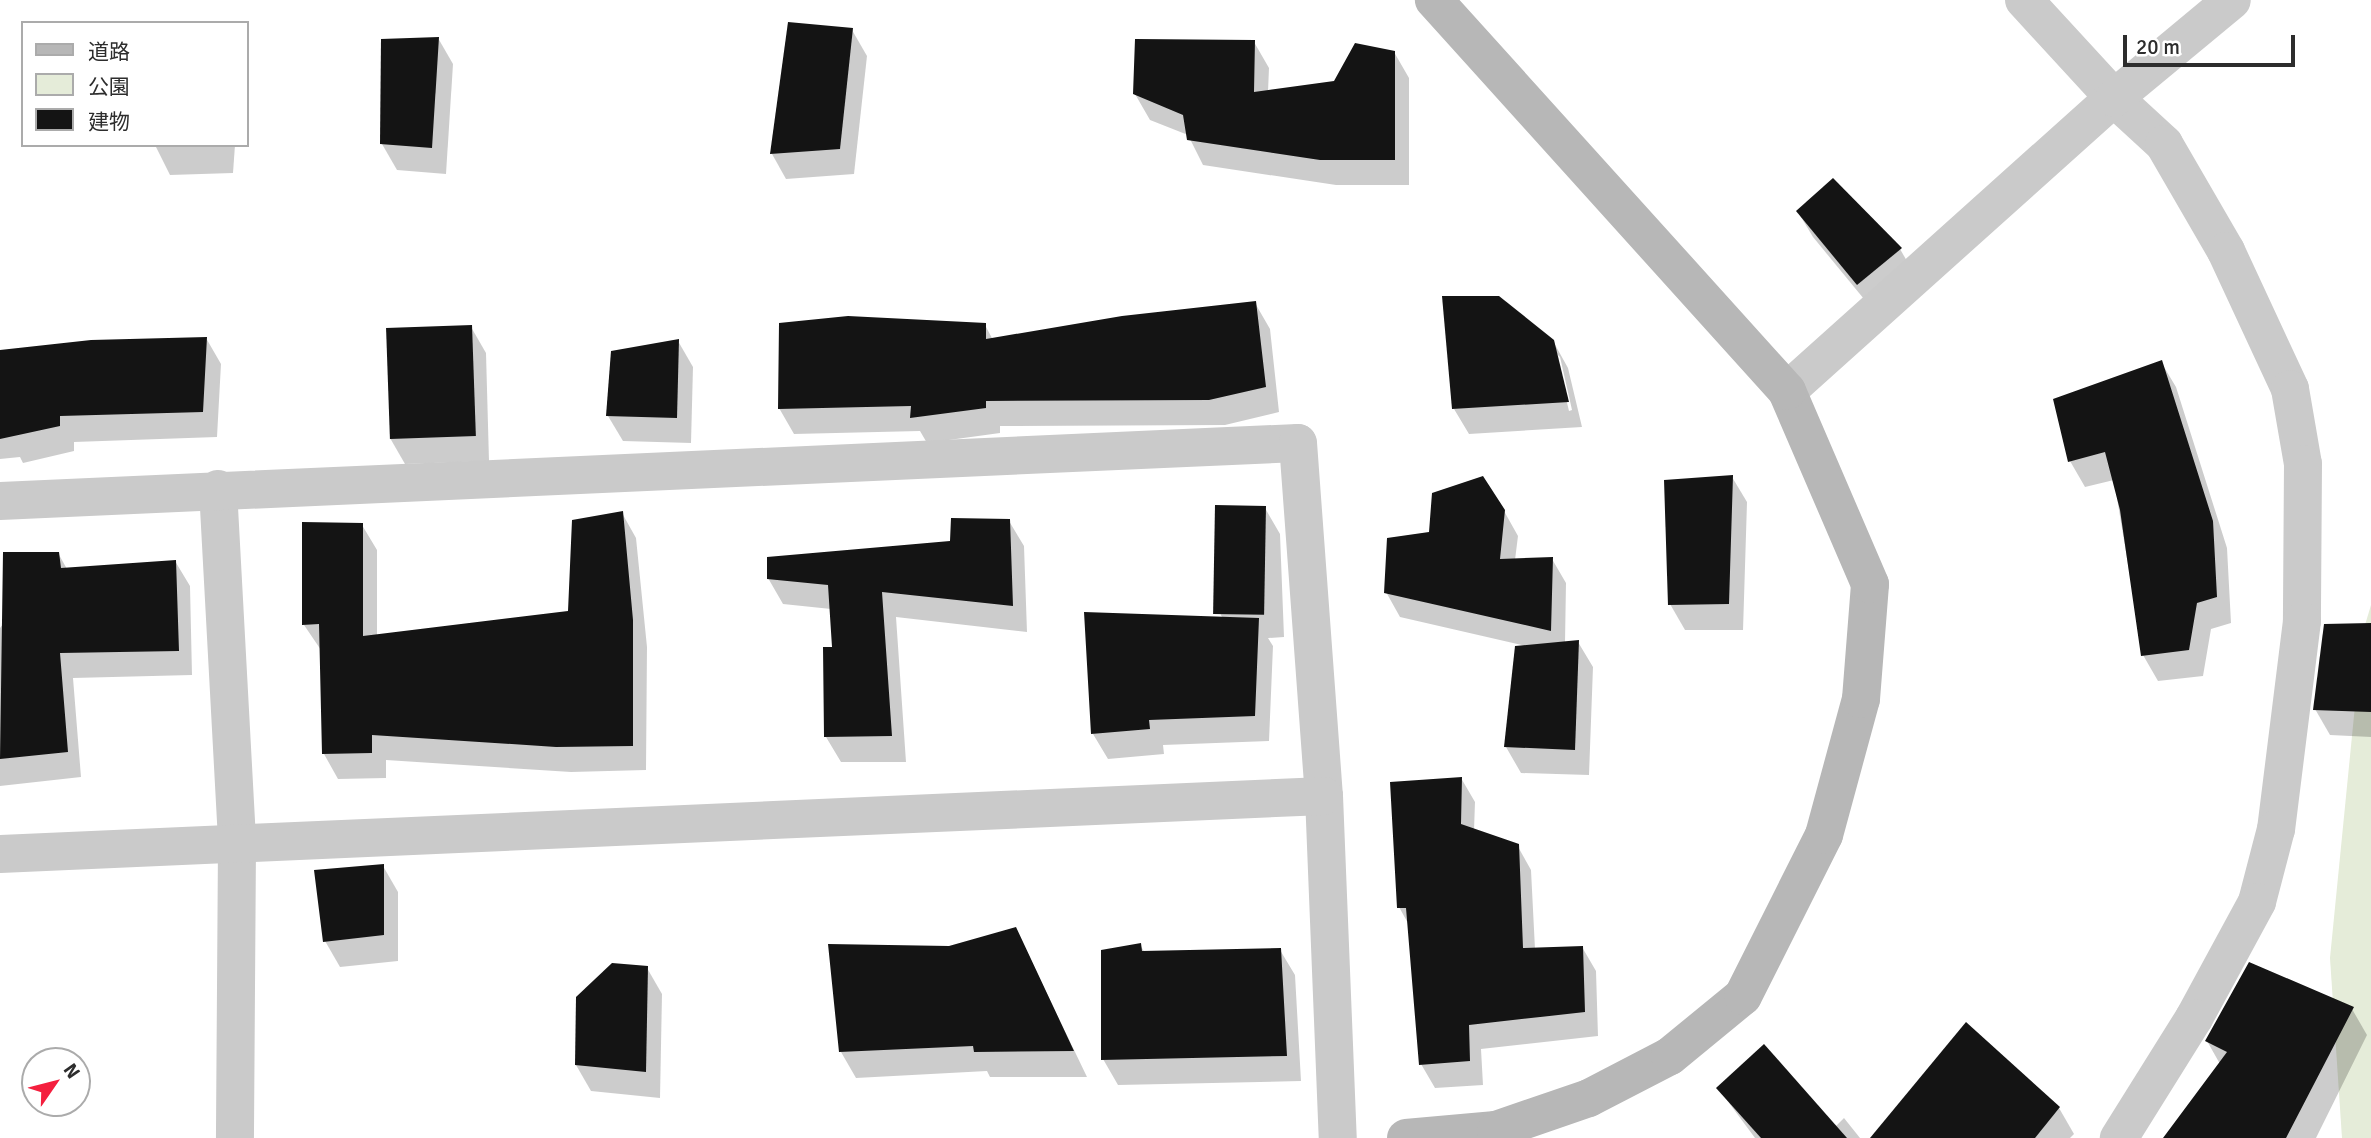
<!DOCTYPE html>
<html>
<head>
<meta charset="utf-8">
<style>
  body { margin:0 }
  #map { position:relative; width:2371px; height:1138px; overflow:hidden; background:#fff; font-family:Signika,"Noto Sans JP",sans-serif }
  div>[style] { position:absolute }
  .green>* { inset:0; background:#e5ecd9 }
  .shadow>* { inset:0; background:#0003 }
  .building>* { inset:0; background:#141414; transform-origin:0 0 }
  .street>* { height:38px; margin:-19px; padding:0 19px; transform-origin:19px; border-radius:19px; background:#cacaca }
  .secondary>* { height:38px; margin:-19px; padding:0 19px; transform-origin:19px; border-radius:19px; background:#b7b7b7 }
  span { translate:-50% -50%; white-space:nowrap; text-align:center; line-height:1.15; -webkit-text-stroke:7px #fff; paint-order:stroke }
  .legend { position:absolute; left:21px; top:21px; width:228px; height:126px; box-sizing:border-box; background:#fff; border:2px solid #ababab; margin:0; padding:9px 12px; list-style:none; font-size:21px; color:#2d2d2d }
  .legend li { display:flex; align-items:center; gap:14px; height:35px }
  .legend b { width:35px; border:2px solid #ababab }
  .north { position:absolute; left:21px; top:1047px; width:70px; height:70px; box-sizing:border-box; background:#fff; border:2px solid #ababab; border-radius:50%; rotate:55deg; font-size:19px; font-weight:700; line-height:28px; text-align:center; color:#2d2d2d }
  .north::after { content:''; display:block; margin:auto; width:24px; height:32px; background:#f41f3e; clip-path:polygon(50% 0,100% 100%,50% 72%,0 100%) }
  .scale { position:absolute; left:2123px; top:35px; width:172px; height:32px; box-sizing:border-box; border:4px solid #2d2d2d; border-top:0; padding-left:9px; font-size:21px; line-height:24px; white-space:nowrap; color:#2d2d2d; -webkit-text-stroke:5px #fff; paint-order:stroke }
</style>
</head>
<body>
<div id="map">
  <div class="green">
    <i style="clip-path:polygon(2371px 605px,2371px 1138px,2342px 1138px,2330px 958px,2362px 635px)"></i>
  </div>
  <div class="shadow">
    <i style="clip-path:polygon(852px 30px,867px 56px,854px 174px,786px 179px,772px 154px)"></i>
    <i style="clip-path:polygon(438px 38px,453px 64px,446px 174px,397px 170px,382px 144px)"></i>
    <i style="clip-path:polygon(1254px 42px,1269px 68px,1268px 92px,1335px 83px,1394px 52px,1409px 78px,1409px 185px,1336px 185px,1203px 165px,1188px 135px,1150px 120px,1135px 94px)"></i>
    <i style="clip-path:polygon(155px 145px,235px 145px,233px 173px,170px 175px)"></i>
    <i style="clip-path:polygon(1798px 212px,1900px 249px,1915px 275px,1873px 310px,1813px 237px)"></i>
    <i style="clip-path:polygon(1255px 303px,1270px 329px,1279px 412px,1225px 425px,1000px 426px,1000px 433px,927px 443px,920px 431px,794px 434px,779px 408px,985px 325px,993px 340px)"></i>
    <i style="clip-path:polygon(471px 327px,486px 353px,489px 461px,405px 464px,390px 438px)"></i>
    <i style="clip-path:polygon(206px 338px,221px 364px,217px 437px,74px 442px,74px 451px,23px 463px,20px 457px,0 459px,0 352px)"></i>
    <i style="clip-path:polygon(678px 341px,693px 367px,691px 443px,623px 441px,608px 416px)"></i>
    <i style="clip-path:polygon(evenodd,1553px 341px,1568px 368px,1582px 427px,1469px 434px,1454px 409px,1553px 341px,1555px 352px,1560px 357px,1572px 410px,1569px 411px,1555px 352px)"></i>
    <i style="clip-path:polygon(2161px 362px,2176px 387px,2227px 548px,2231px 623px,2211px 629px,2203px 676px,2158px 681px,2143px 655px,2114px 480px,2085px 487px,2070px 461px)"></i>
    <i style="clip-path:polygon(1732px 477px,1747px 502px,1743px 630px,1685px 630px,1670px 604px)"></i>
    <i style="clip-path:polygon(1265px 508px,1280px 534px,1284px 637px,1268px 638px,1273px 646px,1269px 741px,1163px 745px,1164px 754px,1108px 759px,1093px 734px,1223px 619px,1220px 613px)"></i>
    <i style="clip-path:polygon(1504px 511px,1518px 536px,1515px 560px,1552px 559px,1566px 583px,1565px 643px,1578px 642px,1593px 667px,1589px 775px,1521px 773px,1506px 747px,1526px 646px,1400px 617px,1386px 592px,1430px 533px)"></i>
    <i style="clip-path:polygon(622px 513px,636px 538px,647px 647px,646px 770px,571px 772px,386px 760px,386px 778px,338px 779px,324px 754px,321px 650px,304px 625px,362px 525px,377px 550px,377px 636px,569px 613px)"></i>
    <i style="clip-path:polygon(1009px 521px,1024px 546px,1027px 632px,896px 617px,906px 762px,841px 762px,826px 737px,834px 649px,831px 609px,783px 604px,768px 578px,952px 542px)"></i>
    <i style="clip-path:polygon(58px 553px,67px 569px,175px 561px,190px 586px,192px 675px,73px 678px,81px 777px,0 786px,0 628px)"></i>
    <i style="clip-path:polygon(2371px 625px,2371px 737px,2330px 735px,2315px 709px)"></i>
    <i style="clip-path:polygon(1461px 778px,1475px 802px,1474px 831px,1517px 845px,1531px 870px,1535px 949px,1582px 947px,1596px 971px,1598px 1036px,1481px 1049px,1483px 1085px,1435px 1088px,1421px 1064px,1409px 925px,1399px 907px)"></i>
    <i style="clip-path:polygon(383px 866px,398px 892px,398px 961px,340px 967px,325px 941px)"></i>
    <i style="clip-path:polygon(1016px 929px,1087px 1077px,990px 1077px,987px 1071px,856px 1078px,841px 1052px,949px 948px)"></i>
    <i style="clip-path:polygon(1140px 945px,1145px 953px,1280px 950px,1295px 975px,1301px 1081px,1118px 1085px,1103px 1059px)"></i>
    <i style="clip-path:polygon(647px 968px,662px 994px,660px 1098px,591px 1091px,576px 1065px)"></i>
    <i style="clip-path:polygon(2352px 1009px,2367px 1035px,2316px 1138px,2165px 1138px,2220px 1064px,2207px 1041px)"></i>
    <i style="clip-path:polygon(1718px 1088px,1835px 1127px,1844px 1118px,1860px 1138px,1755px 1138px)"></i>
    <i style="clip-path:polygon(2059px 1108px,2074px 1134px,2070px 1138px,1933px 1138px)"></i>
  </div>
  <div class="building">
    <i style="clip-path:polygon(788px 22px,853px 28px,840px 149px,770px 154px)"></i>
    <i style="clip-path:polygon(439px 37px,432px 148px,380px 144px,381px 39px)"></i>
    <i style="clip-path:polygon(1135px 39px,1255px 40px,1254px 92px,1334px 81px,1355px 43px,1395px 51px,1395px 160px,1320px 160px,1187px 140px,1183px 115px,1133px 94px)"></i>
    <i style="clip-path:polygon(1833px 178px,1902px 248px,1857px 285px,1796px 211px)"></i>
    <i style="clip-path:polygon(1442px 296px,1499px 296px,1554px 340px,1569px 402px,1452px 409px)"></i>
    <i style="clip-path:polygon(1256px 301px,1266px 387px,1209px 400px,986px 401px,986px 408px,910px 418px,911px 406px,778px 409px,779px 323px,848px 316px,986px 323px,986px 339px,1122px 316px)"></i>
    <i style="left:472px;top:325px;width:111px;height:86px;rotate:88deg"></i>
    <i style="clip-path:polygon(207px 337px,203px 412px,60px 416px,60px 426px,0 439px,0 350px,91px 340px)"></i>
    <i style="clip-path:polygon(679px 339px,677px 418px,606px 416px,611px 351px)"></i>
    <i style="clip-path:polygon(2162px 360px,2213px 521px,2217px 597px,2197px 603px,2189px 650px,2141px 656px,2120px 510px,2105px 452px,2068px 462px,2053px 399px)"></i>
    <i style="clip-path:polygon(1733px 475px,1729px 604px,1668px 605px,1664px 480px)"></i>
    <i style="clip-path:polygon(1483px 476px,1505px 510px,1500px 559px,1553px 557px,1551px 631px,1384px 593px,1387px 538px,1429px 532px,1432px 493px)"></i>
    <i style="left:1215px;top:505px;width:51px;height:109px;rotate:1deg"></i>
    <i style="clip-path:polygon(623px 511px,633px 620px,633px 746px,556px 747px,372px 735px,372px 753px,322px 754px,319px 624px,302px 625px,302px 522px,363px 523px,363px 636px,568px 611px,572px 520px)"></i>
    <i style="clip-path:polygon(951px 518px,1010px 519px,1013px 606px,882px 592px,892px 736px,824px 737px,823px 647px,832px 647px,828px 585px,767px 579px,767px 557px,950px 541px)"></i>
    <i style="clip-path:polygon(3px 552px,59px 552px,61px 568px,176px 560px,179px 651px,60px 653px,68px 752px,0 759px)"></i>
    <i style="clip-path:polygon(1084px 612px,1259px 618px,1255px 716px,1149px 720px,1150px 729px,1091px 734px)"></i>
    <i style="clip-path:polygon(2371px 623px,2371px 712px,2313px 710px,2324px 624px)"></i>
    <i style="clip-path:polygon(1579px 640px,1575px 750px,1504px 747px,1515px 646px)"></i>
    <i style="clip-path:polygon(1462px 777px,1461px 824px,1519px 844px,1523px 948px,1583px 946px,1585px 1012px,1469px 1025px,1470px 1061px,1419px 1065px,1406px 908px,1397px 908px,1390px 782px)"></i>
    <i style="clip-path:polygon(384px 864px,384px 935px,323px 942px,314px 870px)"></i>
    <i style="clip-path:polygon(1016px 927px,1074px 1051px,974px 1052px,973px 1046px,839px 1052px,828px 944px,949px 946px)"></i>
    <i style="clip-path:polygon(1141px 943px,1142px 951px,1281px 948px,1287px 1056px,1101px 1060px,1101px 950px)"></i>
    <i style="clip-path:polygon(2249px 962px,2354px 1007px,2286px 1138px,2163px 1138px,2227px 1052px,2205px 1041px)"></i>
    <i style="clip-path:polygon(612px 963px,648px 966px,646px 1072px,575px 1065px,576px 997px)"></i>
    <i style="clip-path:polygon(1966px 1022px,2060px 1107px,2035px 1138px,1870px 1138px)"></i>
    <i style="clip-path:polygon(1764px 1044px,1847px 1138px,1761px 1138px,1716px 1088px)"></i>
  </div>
  <div class="street">
    <i style="left:2024px;top:0;width:133px;rotate:47.4deg"></i>
    <i style="left:2114px;top:98px;width:68px;rotate:42.6deg"></i>
    <i style="left:2164px;top:144px;width:124px;rotate:59.9deg"></i>
    <i style="left:2226px;top:251px;width:152px;rotate:65.1deg"></i>
    <i style="left:2290px;top:389px;width:76px;rotate:80.2deg"></i>
    <i style="left:2303px;top:464px;width:157px;rotate:90.4deg"></i>
    <i style="left:2302px;top:621px;width:210px;rotate:97.1deg"></i>
    <i style="left:2276px;top:829px;width:75px;rotate:104.6deg"></i>
    <i style="left:2257px;top:902px;width:132px;rotate:118.5deg"></i>
    <i style="left:2194px;top:1018px;width:142px;rotate:122deg"></i>
    <i style="left:1787px;top:391px;width:439px;rotate:-41.9deg"></i>
    <i style="left:2114px;top:98px;width:153px;rotate:-39.7deg"></i>
    <i style="left:218px;top:489px;width:356px;rotate:86.9deg"></i>
    <i style="left:237px;top:844px;width:294px;rotate:90.4deg"></i>
    <i style="left:0;top:501px;width:1299px;rotate:-2.56deg"></i>
    <i style="left:1298px;top:443px;width:354px;rotate:85.8deg"></i>
    <i style="left:1324px;top:796px;width:342px;rotate:87.7deg"></i>
    <i style="left:0;top:854px;width:1325px;rotate:-2.51deg"></i>
  </div>
  <div class="secondary">
    <i style="left:1406px;top:1138px;width:90px;rotate:-5.1deg"></i>
    <i style="left:1496px;top:1130px;width:98px;rotate:-19deg"></i>
    <i style="left:1589px;top:1098px;width:91px;rotate:-27.4deg"></i>
    <i style="left:1670px;top:1056px;width:94px;rotate:-39.4deg"></i>
    <i style="left:1743px;top:996px;width:180px;rotate:-63.3deg"></i>
    <i style="left:1824px;top:835px;width:141px;rotate:-74.8deg"></i>
    <i style="left:1861px;top:699px;width:115px;rotate:-85.5deg"></i>
    <i style="left:1870px;top:584px;width:210px;rotate:-113.3deg"></i>
    <i style="left:1787px;top:391px;width:527px;rotate:-132.08deg"></i>
  </div>
  <ul class="legend">
  <li><b style="height:9px;background:#b7b7b7"></b>道路</li>
  <li><b style="height:19px;background:#e5ecd9"></b>公園</li>
  <li><b style="height:19px;background:#141414"></b>建物</li>
  </ul>
  <div class="north">N</div>
  <div class="scale">20 m</div>
</div>
</body>
</html>
